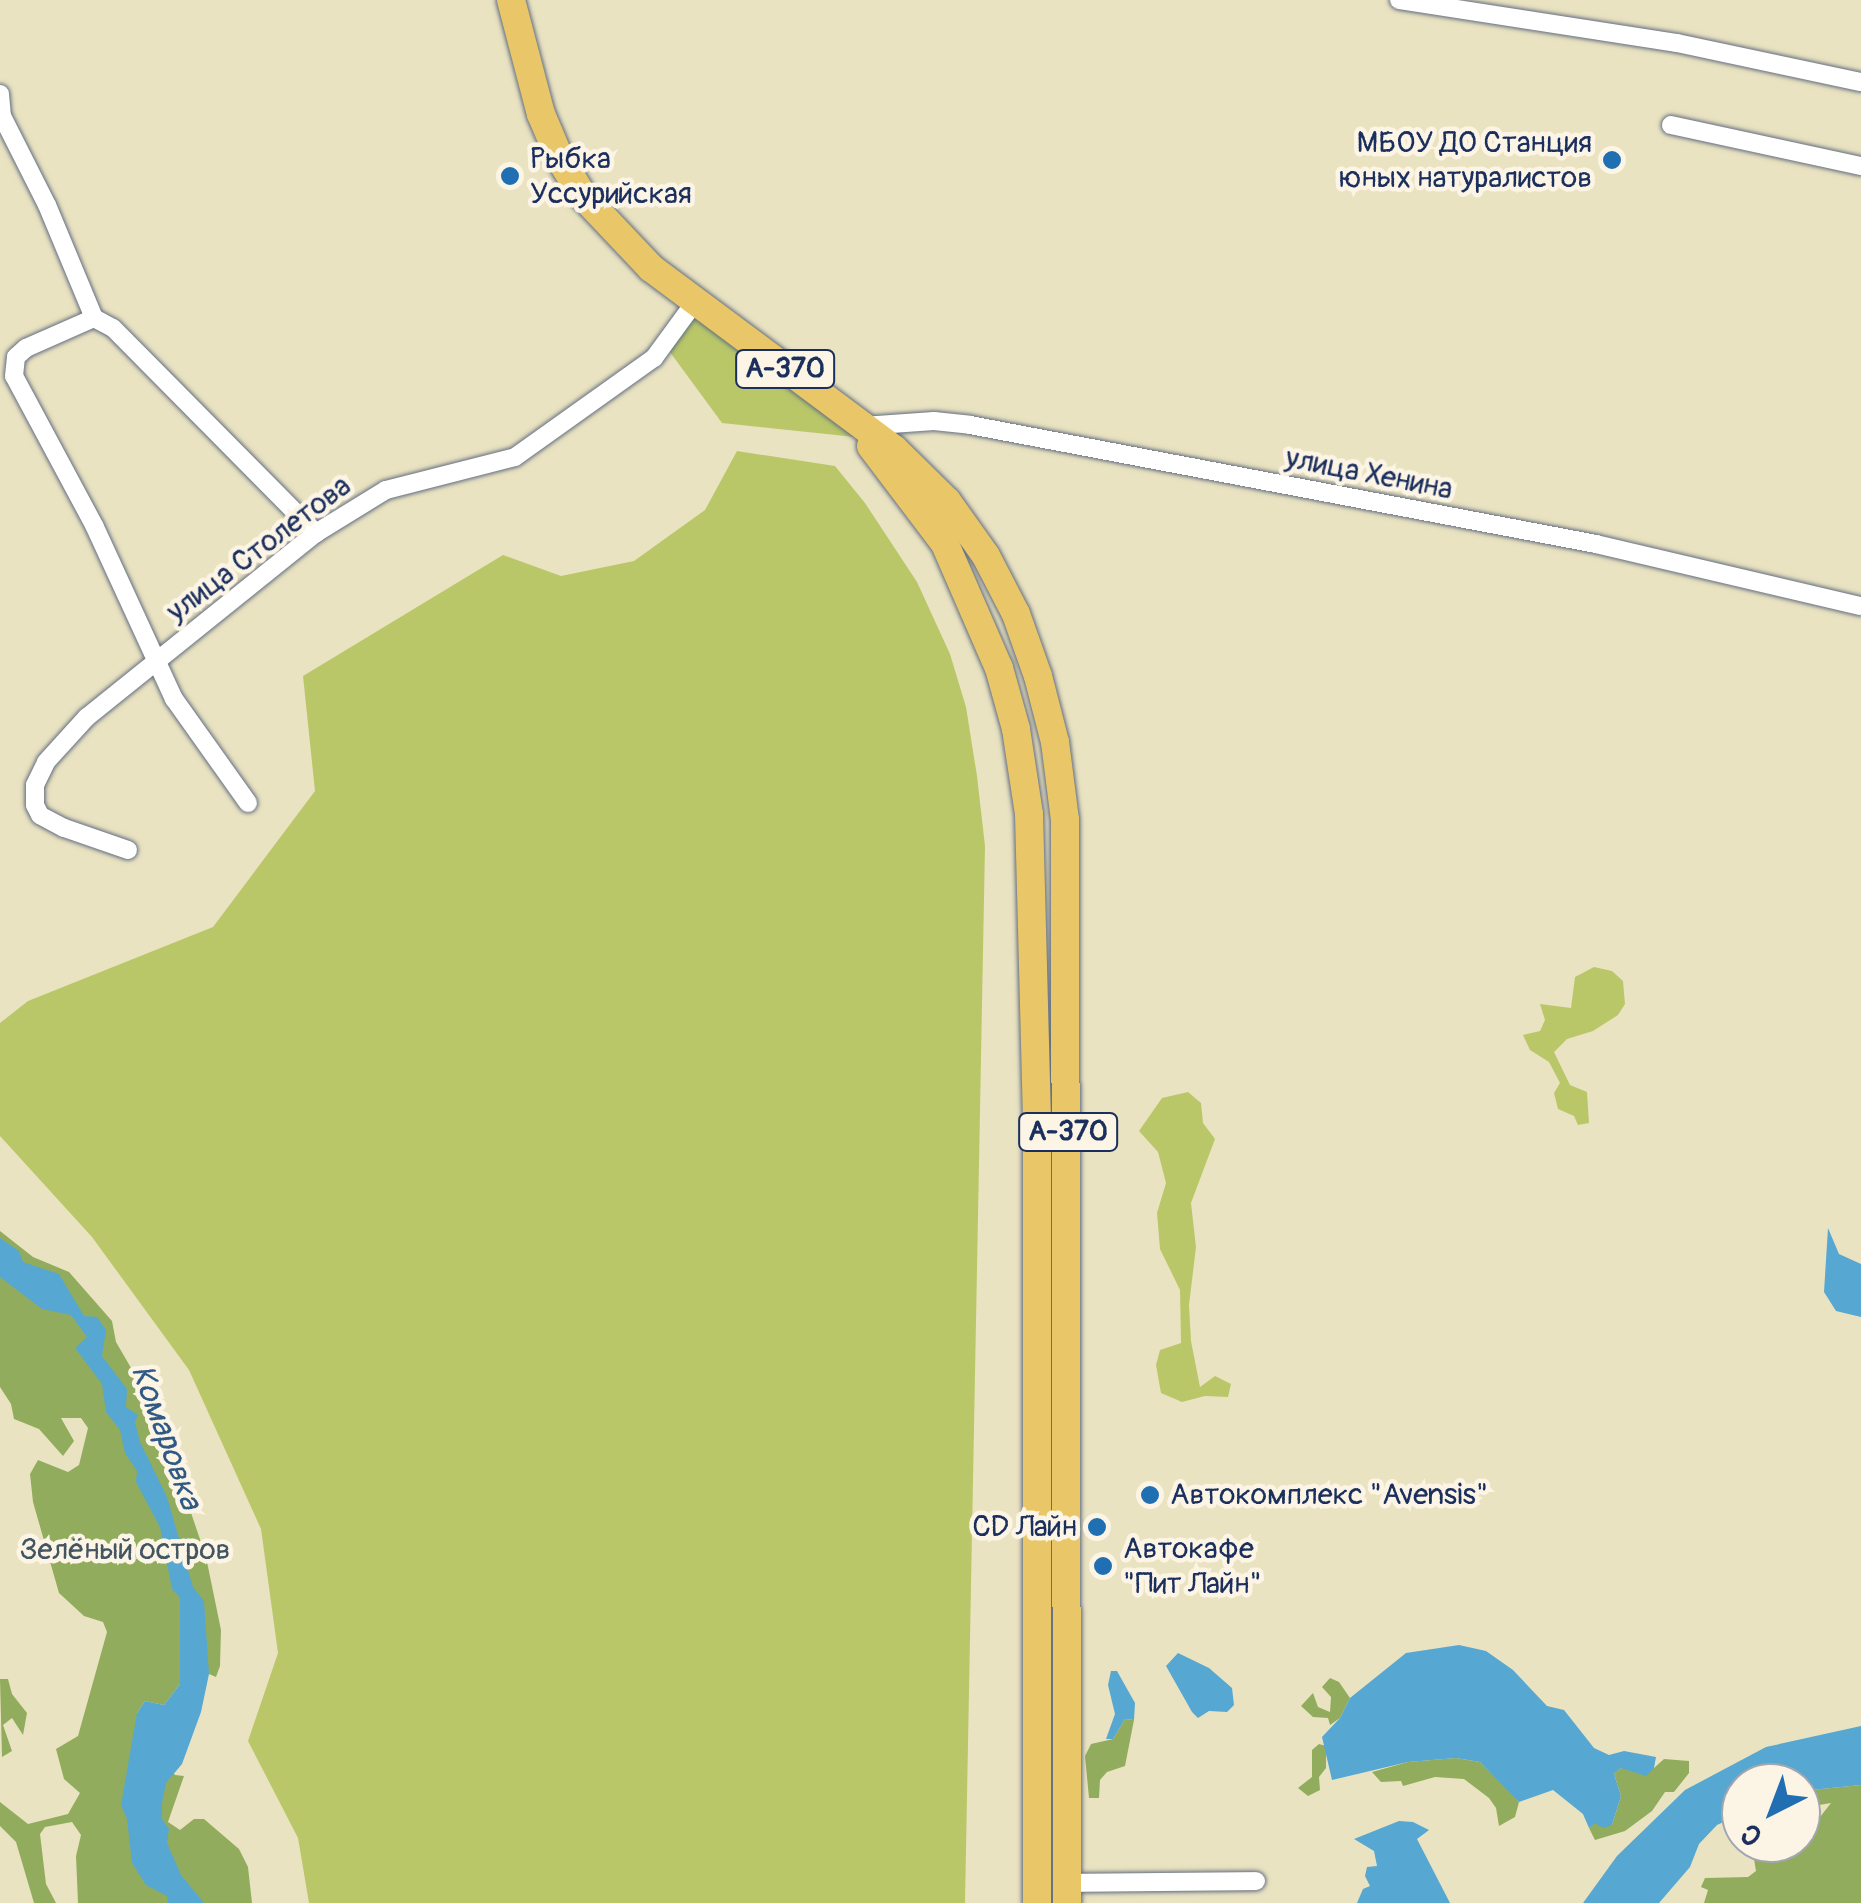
<!DOCTYPE html>
<html>
<head>
<meta charset="utf-8">
<style>
  body { margin:0 }
  #map { position:relative; width:1861px; height:1903px; overflow:hidden; background:#eae3c1; font-family:Pangolin,sans-serif }
  div>[style] { position:absolute }
  .green>* { inset:0; background:#b9c769 }
  .forest>* { inset:0; background:#92ac5d }
  .water>* { inset:0; background:#56a7d1 }
  .roads { filter:drop-shadow(0 0 2px #636e81) drop-shadow(0 0 2px #636e81) }
  .minor>* { height:18px; margin:-9px; padding:0 9px; transform-origin:9px; border-radius:9px; background:#fff }
  .highway>* { height:28px; margin:-14px; padding:0 14px; transform-origin:14px; border-radius:14px; background:#e9c769 }
  .dots>* { width:28px; height:28px; translate:-50% -50%; box-sizing:border-box; border:5px solid #fcf5e5; border-radius:50% }
  span { translate:-50% -50%; white-space:nowrap; text-align:center; line-height:1.15; -webkit-text-stroke:9px #fcf5e5; paint-order:stroke }
  .shield-label span { padding:2px 8px; background:#fcf5e5; border:2px solid; border-radius:8px; -webkit-text-stroke-width:0 }
  .shield-label { font-size:28px; color:#1b2f5e; font-weight:700 }
  .poi-label { font-size:30px; color:#1b2f5e }
  .right { translate:-100% -50%; text-align:right }
  .left { translate:0 -50%; text-align:left }
  .street-label { font-size:30px; color:#1b2f5e }
  .park-label { font-size:30px; color:#425561 }
  .water-label { font-size:32px; color:#305986; font-style:italic }
  .north { position:absolute; left:1721px; top:1763px; width:100px; height:100px; box-sizing:border-box; background:#fcf5e5; border:2px solid #a2a6af; border-radius:50%; rotate:222deg; font-size:28px; font-weight:700; line-height:40px; text-align:center; color:#1b2f5e }
  .north::after { content:''; display:block; margin:auto; width:35px; height:45px; background:#1f6fb2; clip-path:polygon(50% 0,100% 100%,50% 72%,0 100%) }
</style>
</head>
<body>
<div id="map">
  <div class="green">
    <i style="clip-path:polygon(693px 314px,855px 437px,722px 423px,667px 348px)"></i>
    <i style="clip-path:polygon(737px 451px,835px 466px,865px 503px,917px 582px,950px 654px,966px 707px,977px 776px,985px 846px,965px 1903px,309px 1903px,298px 1838px,248px 1741px,278px 1653px,261px 1529px,189px 1370px,92px 1237px,0 1136px,0 1023px,28px 1001px,213px 927px,315px 791px,303px 676px,503px 555px,561px 576px,634px 561px,705px 510px)"></i>
    <i style="clip-path:polygon(1594px 967px,1612px 971px,1623px 981px,1625px 1004px,1618px 1015px,1593px 1031px,1567px 1039px,1554px 1052px,1570px 1085px,1587px 1092px,1589px 1123px,1578px 1125px,1574px 1116px,1558px 1109px,1554px 1093px,1560px 1083px,1549px 1062px,1530px 1050px,1523px 1035px,1540px 1031px,1545px 1020px,1540px 1004px,1571px 1008px,1575px 977px)"></i>
    <i style="clip-path:polygon(1188px 1092px,1201px 1103px,1203px 1123px,1215px 1139px,1191px 1203px,1196px 1247px,1189px 1305px,1191px 1341px,1200px 1387px,1215px 1376px,1231px 1384px,1228px 1397px,1205px 1396px,1182px 1402px,1161px 1393px,1156px 1365px,1160px 1350px,1181px 1343px,1180px 1290px,1160px 1249px,1157px 1213px,1166px 1183px,1158px 1152px,1139px 1131px,1162px 1098px)"></i>
  </div>
  <div class="forest">
    <i style="clip-path:polygon(0 1231px,33px 1257px,69px 1272px,112px 1321px,116px 1342px,134px 1373px,151px 1436px,186px 1498px,206px 1557px,221px 1630px,220px 1666px,216px 1677px,209px 1674px,180px 1684px,164px 1705px,145px 1701px,137px 1713px,175px 1775px,184px 1776px,168px 1822px,180px 1830px,194px 1819px,204px 1819px,239px 1849px,248px 1867px,252px 1903px,78px 1903px,76px 1856px,81px 1835px,72px 1822px,45px 1827px,40px 1834px,46px 1884px,56px 1903px,34px 1903px,16px 1842px,0 1826px,0 1802px,28px 1824px,68px 1814px,80px 1793px,64px 1779px,56px 1749px,78px 1736px,107px 1632px,103px 1622px,84px 1616px,59px 1593px,33px 1502px,30px 1474px,38px 1460px,68px 1472px,79px 1465px,88px 1428px,81px 1418px,61px 1418px,74px 1441px,63px 1456px,39px 1429px,14px 1419px,11px 1404px,0 1387px)"></i>
    <i style="clip-path:polygon(1330px 1678px,1339px 1682px,1350px 1698px,1340px 1718px,1330px 1725px,1328px 1718px,1313px 1717px,1301px 1706px,1313px 1693px,1318px 1707px,1330px 1712px,1331px 1697px,1322px 1687px)"></i>
    <i style="clip-path:polygon(0 1679px,8px 1679px,12px 1694px,27px 1713px,23px 1735px,12px 1718px,3px 1725px,12px 1751px,2px 1757px)"></i>
    <i style="clip-path:polygon(1125px 1719px,1134px 1720px,1125px 1766px,1107px 1772px,1100px 1780px,1099px 1798px,1089px 1798px,1085px 1756px,1091px 1744px,1113px 1739px)"></i>
    <i style="clip-path:polygon(1319px 1744px,1326px 1746px,1326px 1768px,1319px 1777px,1320px 1790px,1308px 1796px,1298px 1788px,1312px 1777px,1312px 1750px)"></i>
    <i style="clip-path:polygon(1456px 1758px,1480px 1762px,1508px 1789px,1519px 1802px,1515px 1817px,1499px 1826px,1496px 1808px,1489px 1798px,1464px 1779px,1435px 1777px,1403px 1786px,1401px 1781px,1381px 1782px,1372px 1772px,1408px 1762px)"></i>
    <i style="clip-path:polygon(1664px 1759px,1689px 1761px,1689px 1773px,1674px 1792px,1665px 1792px,1652px 1811px,1625px 1831px,1595px 1840px,1589px 1828px,1595px 1822px,1612px 1825px,1621px 1796px,1614px 1774px,1621px 1768px,1654px 1768px)"></i>
    <i style="clip-path:polygon(1861px 1785px,1861px 1903px,1704px 1903px,1708px 1890px,1701px 1887px,1705px 1878px,1748px 1877px,1756px 1871px,1754px 1859px,1766px 1852px,1768px 1843px,1801px 1843px,1801px 1817px,1820px 1817px,1831px 1803px,1801px 1808px,1801px 1791px)"></i>
  </div>
  <div class="water">
    <i style="clip-path:polygon(1828px 1228px,1839px 1254px,1861px 1264px,1861px 1317px,1836px 1311px,1824px 1292px)"></i>
    <i style="clip-path:polygon(0 1238px,19px 1251px,23px 1262px,59px 1274px,84px 1316px,97px 1317px,106px 1330px,102px 1356px,127px 1389px,126px 1407px,138px 1415px,135px 1422px,140px 1442px,167px 1497px,193px 1587px,204px 1601px,209px 1674px,201px 1712px,182px 1764px,166px 1783px,162px 1803px,162px 1819px,169px 1829px,167px 1843px,181px 1875px,204px 1903px,168px 1903px,167px 1896px,146px 1885px,132px 1863px,127px 1819px,121px 1805px,137px 1713px,145px 1701px,164px 1705px,180px 1684px,180px 1598px,172px 1589px,160px 1527px,136px 1482px,137px 1471px,125px 1453px,120px 1430px,106px 1412px,102px 1384px,75px 1348px,87px 1337px,71px 1315px,42px 1309px,0 1277px)"></i>
    <i style="clip-path:polygon(1459px 1645px,1486px 1651px,1513px 1670px,1547px 1706px,1564px 1710px,1594px 1748px,1609px 1755px,1624px 1751px,1656px 1757px,1654px 1768px,1646px 1776px,1621px 1768px,1614px 1774px,1621px 1796px,1612px 1825px,1603px 1828px,1595px 1823px,1589px 1828px,1583px 1814px,1553px 1790px,1519px 1802px,1480px 1762px,1456px 1758px,1408px 1762px,1332px 1780px,1322px 1737px,1340px 1718px,1350px 1698px,1406px 1653px)"></i>
    <i style="clip-path:polygon(1178px 1653px,1209px 1668px,1232px 1688px,1234px 1705px,1227px 1712px,1209px 1711px,1198px 1718px,1192px 1712px,1166px 1666px)"></i>
    <i style="clip-path:polygon(1111px 1671px,1117px 1671px,1135px 1703px,1134px 1720px,1125px 1719px,1113px 1739px,1106px 1739px,1115px 1714px,1108px 1685px)"></i>
    <i style="clip-path:polygon(1861px 1726px,1861px 1785px,1801px 1791px,1801px 1783px,1741px 1783px,1741px 1814px,1717px 1825px,1699px 1844px,1690px 1867px,1659px 1903px,1583px 1903px,1617px 1856px,1685px 1790px,1766px 1747px)"></i>
    <i style="clip-path:polygon(1399px 1821px,1413px 1822px,1429px 1830px,1417px 1839px,1450px 1903px,1357px 1903px,1363px 1889px,1370px 1886px,1365px 1876px,1367px 1867px,1377px 1866px,1374px 1851px,1354px 1839px)"></i>
  </div>
  <div class="roads">
    <div class="minor">
      <i style="left:1399px;top:0;width:281px;rotate:8.8deg"></i>
      <i style="left:1677px;top:43px;width:188px;rotate:12deg"></i>
      <i style="left:0;top:94px;width:22px;rotate:85deg"></i>
      <i style="left:2px;top:116px;width:100px;rotate:63.2deg"></i>
      <i style="left:47px;top:205px;width:122px;rotate:67.4deg"></i>
      <i style="left:1671px;top:125px;width:194px;rotate:12.2deg"></i>
      <i style="left:863px;top:426px;width:71px;rotate:-4deg"></i>
      <i style="left:934px;top:421px;width:36px;rotate:6deg"></i>
      <i style="left:970px;top:425px;width:637px;rotate:10.76deg"></i>
      <i style="left:1596px;top:544px;width:272px;rotate:13.2deg"></i>
      <i style="left:248px;top:803px;width:128px;rotate:-125.4deg"></i>
      <i style="left:174px;top:699px;width:189px;rotate:-114.7deg"></i>
      <i style="left:95px;top:527px;width:171px;rotate:-118.2deg"></i>
      <i style="left:14px;top:376px;width:19px;rotate:-84deg"></i>
      <i style="left:16px;top:357px;width:13px;rotate:-42deg"></i>
      <i style="left:26px;top:348px;width:74px;rotate:-23.8deg"></i>
      <i style="left:94px;top:318px;width:21px;rotate:28deg"></i>
      <i style="left:113px;top:328px;width:289px;rotate:45.3deg"></i>
      <i style="left:128px;top:850px;width:68px;rotate:-161deg"></i>
      <i style="left:64px;top:828px;width:27px;rotate:-152deg"></i>
      <i style="left:40px;top:815px;width:11px;rotate:-117deg"></i>
      <i style="left:35px;top:805px;width:20px;rotate:-90deg"></i>
      <i style="left:35px;top:785px;width:25px;rotate:-64deg"></i>
      <i style="left:46px;top:762px;width:61px;rotate:-47.7deg"></i>
      <i style="left:87px;top:717px;width:294px;rotate:-38.8deg"></i>
      <i style="left:316px;top:533px;width:82px;rotate:-31.6deg"></i>
      <i style="left:386px;top:490px;width:133px;rotate:-14.3deg"></i>
      <i style="left:515px;top:457px;width:171px;rotate:-35.5deg"></i>
      <i style="left:654px;top:358px;width:69px;rotate:-53.8deg"></i>
      <i style="left:1067px;top:1883px;width:189px;rotate:-0.6deg"></i>
    </div>
    <div class="highway">
      <i style="left:511px;top:0;width:118px;rotate:75.3deg"></i>
      <i style="left:541px;top:114px;width:49px;rotate:67.1deg"></i>
      <i style="left:560px;top:159px;width:44px;rotate:58.1deg"></i>
      <i style="left:583px;top:196px;width:99px;rotate:46.6deg"></i>
      <i style="left:651px;top:268px;width:303px;rotate:36.7deg"></i>
      <i style="left:894px;top:449px;width:74px;rotate:44.5deg"></i>
      <i style="left:947px;top:501px;width:67px;rotate:54.7deg"></i>
      <i style="left:986px;top:556px;width:65px;rotate:62.7deg"></i>
      <i style="left:1016px;top:614px;width:66px;rotate:70.5deg"></i>
      <i style="left:1038px;top:676px;width:68px;rotate:75.6deg"></i>
      <i style="left:1055px;top:742px;width:79px;rotate:82.7deg"></i>
      <i style="left:1065px;top:820px;width:1083px;rotate:89.89deg"></i>
      <i style="left:871px;top:446px;width:123px;rotate:52.9deg"></i>
      <i style="left:945px;top:544px;width:135px;rotate:66.5deg"></i>
      <i style="left:999px;top:668px;width:63px;rotate:74.4deg"></i>
      <i style="left:1016px;top:729px;width:86px;rotate:81.3deg"></i>
      <i style="left:1029px;top:814px;width:303px;rotate:88.5deg"></i>
      <i style="left:1037px;top:1117px;width:786px;rotate:90deg"></i>
    </div>
  </div>
  <div class="dots">
    <i style="left:1612px;top:160px;background:#1f6fb2"></i>
    <i style="left:510px;top:176px;background:#1f6fb2"></i>
    <i style="left:1150px;top:1495px;background:#1f6fb2"></i>
    <i style="left:1097px;top:1527px;background:#1f6fb2"></i>
    <i style="left:1103px;top:1566px;background:#1f6fb2"></i>
  </div>
  <div class="shield-label">
    <span style="left:785px;top:369px">А-370</span>
    <span style="left:1068px;top:1132px">А-370</span>
  </div>
  <div class="poi-label">
    <span class="right" style="left:1592px;top:160px">МБОУ ДО Станция<br>юных натуралистов</span>
    <span class="left" style="left:530px;top:176px">Рыбка<br>Уссурийская</span>
    <span class="left" style="left:1170px;top:1495px">Автокомплекс "Avensis"</span>
    <span class="right" style="left:1077px;top:1527px">CD Лайн</span>
    <span class="left" style="left:1123px;top:1566px">Автокафе<br>"Пит Лайн"</span>
  </div>
  <div class="street-label">
    <span style="left:1369px;top:474px;rotate:11deg">улица Хенина</span>
    <span style="left:259px;top:549px;rotate:-37deg">улица Столетова</span>
  </div>
  <div class="park-label">
    <span style="left:125px;top:1550px">Зелёный остров</span>
  </div>
  <div class="water-label">
    <span style="left:166px;top:1437px;rotate:70deg">Комаровка</span>
  </div>
  <div class="north">С</div>
</div>
</body>
</html>
